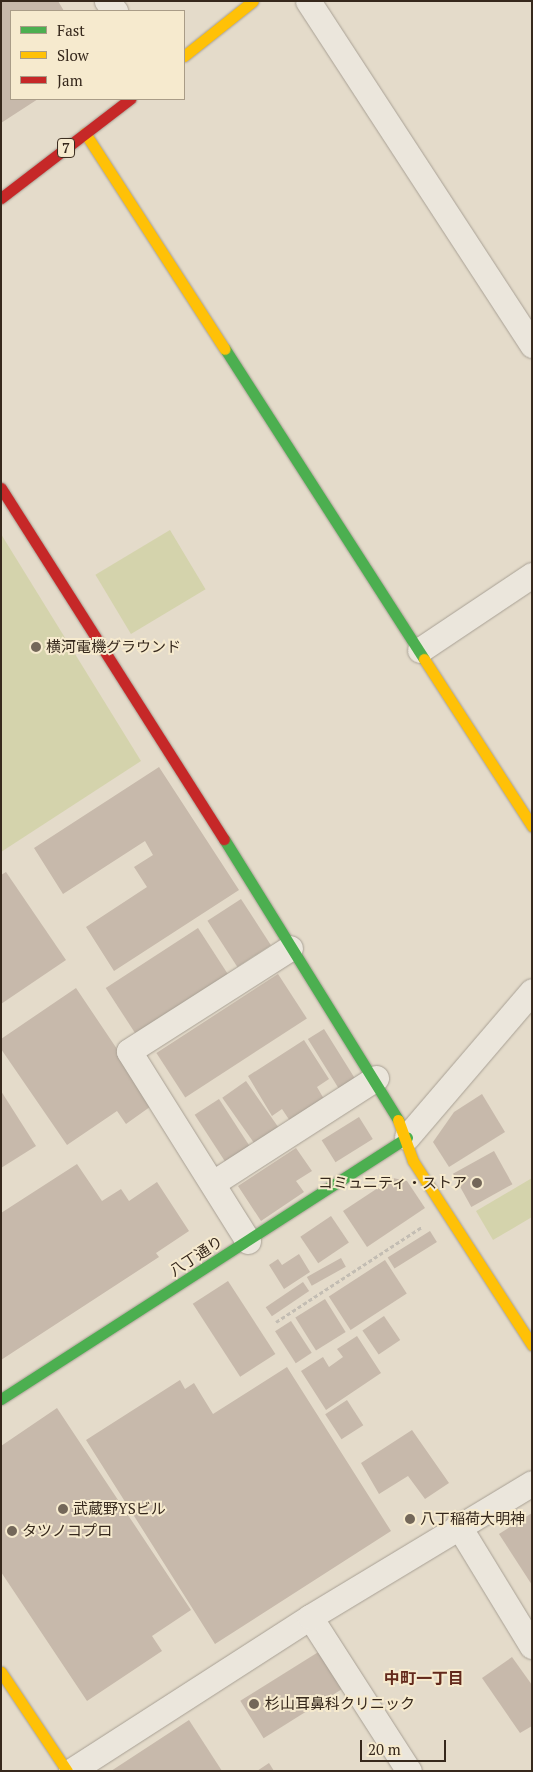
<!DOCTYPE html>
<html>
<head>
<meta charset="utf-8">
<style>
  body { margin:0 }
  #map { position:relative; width:533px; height:1772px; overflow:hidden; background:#e4dbca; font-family:"PT Serif","Noto Sans JP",serif }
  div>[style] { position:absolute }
  .green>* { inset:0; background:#d4d3ac; transform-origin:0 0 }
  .building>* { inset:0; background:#c7b9ab; transform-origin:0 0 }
  .path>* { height:3px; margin-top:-1.5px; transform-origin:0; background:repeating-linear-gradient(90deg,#c3bdb3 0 4px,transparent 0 6.5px) }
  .roads { filter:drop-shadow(0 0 1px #a8a094) drop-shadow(0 0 1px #a8a094) }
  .street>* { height:25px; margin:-12.5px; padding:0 12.5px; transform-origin:12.5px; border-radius:12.5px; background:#ebe6dc }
  .fast>* { height:11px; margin:-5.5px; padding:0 5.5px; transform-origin:5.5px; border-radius:5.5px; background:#4caf50 }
  .slow>* { height:11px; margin:-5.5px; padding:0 5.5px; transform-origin:5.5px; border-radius:5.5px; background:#ffc107 }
  .jam>* { height:11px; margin:-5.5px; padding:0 5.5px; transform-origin:5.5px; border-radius:5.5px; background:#c62828 }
  .dots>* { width:14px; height:14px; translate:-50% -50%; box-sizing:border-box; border:2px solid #f6eace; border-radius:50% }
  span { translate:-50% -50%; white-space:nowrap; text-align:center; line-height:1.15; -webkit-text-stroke:4px #f6eace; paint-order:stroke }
  .shield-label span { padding:1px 4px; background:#f6eace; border:1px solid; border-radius:4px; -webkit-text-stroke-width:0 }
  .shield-label { font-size:14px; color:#36281c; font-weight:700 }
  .poi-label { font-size:15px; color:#36281c }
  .left { translate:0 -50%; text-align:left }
  .right { translate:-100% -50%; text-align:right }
  .street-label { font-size:15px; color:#36281c }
  .neighbourhood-label { font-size:16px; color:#63291b; font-weight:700 }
  .frame { position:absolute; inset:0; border:2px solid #36281c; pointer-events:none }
  .legend { position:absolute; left:10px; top:10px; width:175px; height:90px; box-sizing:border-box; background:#f6eace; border:1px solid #a99c87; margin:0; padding:6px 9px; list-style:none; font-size:15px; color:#36281c }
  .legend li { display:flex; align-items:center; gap:10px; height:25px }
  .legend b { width:25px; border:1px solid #a99c87 }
  .scale { position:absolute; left:360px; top:1740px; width:86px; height:22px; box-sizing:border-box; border:2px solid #36281c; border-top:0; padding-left:6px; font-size:15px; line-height:18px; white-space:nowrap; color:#36281c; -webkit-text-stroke:4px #f6eace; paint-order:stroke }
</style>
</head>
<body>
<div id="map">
  <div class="green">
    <i style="left:170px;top:530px;width:69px;height:87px;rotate:59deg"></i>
    <i style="clip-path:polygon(1px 534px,141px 761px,1px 852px)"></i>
    <i style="clip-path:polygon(532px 1178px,532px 1217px,493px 1240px,476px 1211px)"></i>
  </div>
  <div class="building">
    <i style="clip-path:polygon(1px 1px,58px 1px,64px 11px,11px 11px,11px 99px,38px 99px,1px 123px)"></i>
    <i style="clip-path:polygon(159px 767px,239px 890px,114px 971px,86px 927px,147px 887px,134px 867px,153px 855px,145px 841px,63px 894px,34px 848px)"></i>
    <i style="clip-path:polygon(6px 872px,66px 960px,1px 1004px,1px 875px)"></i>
    <i style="left:241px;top:899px;width:55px;height:40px;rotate:57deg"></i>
    <i style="left:198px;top:928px;width:55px;height:110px;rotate:57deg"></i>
    <i style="left:278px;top:974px;width:53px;height:145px;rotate:57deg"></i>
    <i style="clip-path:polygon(76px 988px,154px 1104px,126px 1124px,117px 1111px,67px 1145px,1px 1049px,1px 1039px)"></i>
    <i style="left:324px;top:1029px;width:62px;height:19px;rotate:58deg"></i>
    <i style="clip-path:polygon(304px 1040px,329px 1079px,317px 1087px,324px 1099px,290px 1121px,282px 1109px,272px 1116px,248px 1076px)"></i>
    <i style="left:246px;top:1081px;width:61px;height:29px;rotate:55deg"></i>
    <i style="clip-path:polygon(1px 1091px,36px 1146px,1px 1168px)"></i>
    <i style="clip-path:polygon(482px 1094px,505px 1132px,449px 1167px,433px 1142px,454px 1112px)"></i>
    <i style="left:219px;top:1099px;width:60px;height:29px;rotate:57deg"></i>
    <i style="left:359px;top:1117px;width:26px;height:44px;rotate:58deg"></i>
    <i style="clip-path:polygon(296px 1148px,312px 1171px,296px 1181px,304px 1192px,261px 1221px,238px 1186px)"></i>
    <i style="left:494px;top:1151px;width:38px;height:47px;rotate:61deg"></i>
    <i style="clip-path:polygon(77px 1164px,102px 1201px,121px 1189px,129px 1201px,157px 1182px,189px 1231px,156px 1253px,159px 1257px,1px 1360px,1px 1213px)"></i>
    <i style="clip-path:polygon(393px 1178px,407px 1181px,425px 1208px,367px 1247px,343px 1211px)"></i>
    <i style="left:331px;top:1216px;width:32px;height:37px;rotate:56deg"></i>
    <i style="left:430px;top:1231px;width:13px;height:50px;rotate:58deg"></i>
    <i style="clip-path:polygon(299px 1254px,310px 1272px,284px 1289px,269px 1265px,278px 1259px,282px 1265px)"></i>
    <i style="left:341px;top:1258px;width:10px;height:39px;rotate:61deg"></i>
    <i style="left:385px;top:1260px;width:40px;height:67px;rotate:57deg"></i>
    <i style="left:228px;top:1281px;width:87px;height:42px;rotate:57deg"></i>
    <i style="left:303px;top:1282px;width:11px;height:45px;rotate:56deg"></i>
    <i style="left:325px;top:1299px;width:39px;height:35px;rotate:58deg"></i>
    <i style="left:384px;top:1316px;width:29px;height:26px;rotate:56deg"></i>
    <i style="left:291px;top:1321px;width:38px;height:19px;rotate:57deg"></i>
    <i style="clip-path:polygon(357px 1336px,381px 1373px,326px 1410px,301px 1371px,323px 1357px,329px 1367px,343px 1357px,337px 1349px)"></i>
    <i style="clip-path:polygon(287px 1367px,391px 1531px,215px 1644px,86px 1440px,180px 1380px,185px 1389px,194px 1383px,213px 1414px)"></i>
    <i style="left:347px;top:1400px;width:30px;height:26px;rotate:57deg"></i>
    <i style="clip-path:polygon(57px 1408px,191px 1610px,152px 1636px,162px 1651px,87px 1701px,1px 1572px,1px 1446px)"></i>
    <i style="clip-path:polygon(412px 1430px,449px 1483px,425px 1499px,408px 1476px,379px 1494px,361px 1463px)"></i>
    <i style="clip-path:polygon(532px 1513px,532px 1585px,499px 1534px)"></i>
    <i style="left:320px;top:1651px;width:44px;height:94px;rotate:58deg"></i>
    <i style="clip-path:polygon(512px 1657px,532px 1685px,532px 1726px,520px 1733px,482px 1678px)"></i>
    <i style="clip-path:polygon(189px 1720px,222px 1771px,111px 1771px)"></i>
    <i style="clip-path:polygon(269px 1763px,274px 1771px,257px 1771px)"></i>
  </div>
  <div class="path">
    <i style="left:276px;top:1322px;width:174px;rotate:-33.1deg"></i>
  </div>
  <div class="roads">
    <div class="street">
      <i style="left:107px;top:1px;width:13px;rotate:51deg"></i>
      <i style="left:308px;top:1px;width:411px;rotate:56.9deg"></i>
      <i style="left:420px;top:650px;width:135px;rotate:-33.8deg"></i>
      <i style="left:407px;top:1137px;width:192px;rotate:-49.4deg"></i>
      <i style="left:213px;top:1183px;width:194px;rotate:-32.8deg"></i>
      <i style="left:248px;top:1241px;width:224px;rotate:-122.1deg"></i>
      <i style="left:129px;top:1051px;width:191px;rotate:-32.6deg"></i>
      <i style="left:458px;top:1525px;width:142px;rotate:58.6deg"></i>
      <i style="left:310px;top:1617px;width:183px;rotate:57.3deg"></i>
      <i style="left:71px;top:1771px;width:284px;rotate:-32.8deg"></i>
      <i style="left:310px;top:1617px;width:259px;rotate:-31.1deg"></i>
    </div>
    <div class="fast">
      <i style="left:225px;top:349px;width:368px;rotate:57.3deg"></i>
      <i style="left:224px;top:839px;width:331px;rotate:58.2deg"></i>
      <i style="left:1px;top:1399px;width:483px;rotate:-32.8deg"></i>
    </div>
    <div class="slow">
      <i style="left:184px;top:56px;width:88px;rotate:-38.6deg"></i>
      <i style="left:85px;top:133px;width:257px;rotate:57.1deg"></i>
      <i style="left:424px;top:659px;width:199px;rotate:57.1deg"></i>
      <i style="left:398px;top:1120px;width:44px;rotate:69.9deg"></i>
      <i style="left:413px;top:1161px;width:219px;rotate:57.1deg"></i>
      <i style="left:1px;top:1672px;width:119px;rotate:56.3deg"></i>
    </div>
    <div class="jam">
      <i style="left:1px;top:198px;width:163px;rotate:-37.5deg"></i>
      <i style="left:1px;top:488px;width:416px;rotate:57.6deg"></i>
    </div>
  </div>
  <div class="dots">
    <i style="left:36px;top:647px;background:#736759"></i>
    <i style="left:477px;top:1183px;background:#736759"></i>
    <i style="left:63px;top:1509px;background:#736759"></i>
    <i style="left:410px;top:1519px;background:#736759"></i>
    <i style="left:12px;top:1531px;background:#736759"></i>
    <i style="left:254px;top:1704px;background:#736759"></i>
  </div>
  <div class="shield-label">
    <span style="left:66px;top:148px">7</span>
  </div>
  <div class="poi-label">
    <span class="left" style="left:46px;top:647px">横河電機グラウンド</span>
    <span class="right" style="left:467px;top:1183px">コミュニティ・ストア</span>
    <span class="left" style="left:73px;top:1509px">武蔵野YSビル</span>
    <span class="left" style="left:420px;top:1519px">八丁稲荷大明神</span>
    <span class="left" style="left:22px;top:1531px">タツノコプロ</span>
    <span class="left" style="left:265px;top:1704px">杉山耳鼻科クリニック</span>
  </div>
  <div class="street-label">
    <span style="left:196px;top:1256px;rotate:-33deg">八丁通り</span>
  </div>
  <div class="neighbourhood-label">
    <span style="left:424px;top:1678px">中町一丁目</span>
  </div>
  <div class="frame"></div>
  <ul class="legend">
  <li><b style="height:6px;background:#4caf50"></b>Fast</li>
  <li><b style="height:6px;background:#ffc107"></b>Slow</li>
  <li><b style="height:6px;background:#c62828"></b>Jam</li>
  </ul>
  <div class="scale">20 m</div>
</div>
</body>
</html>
